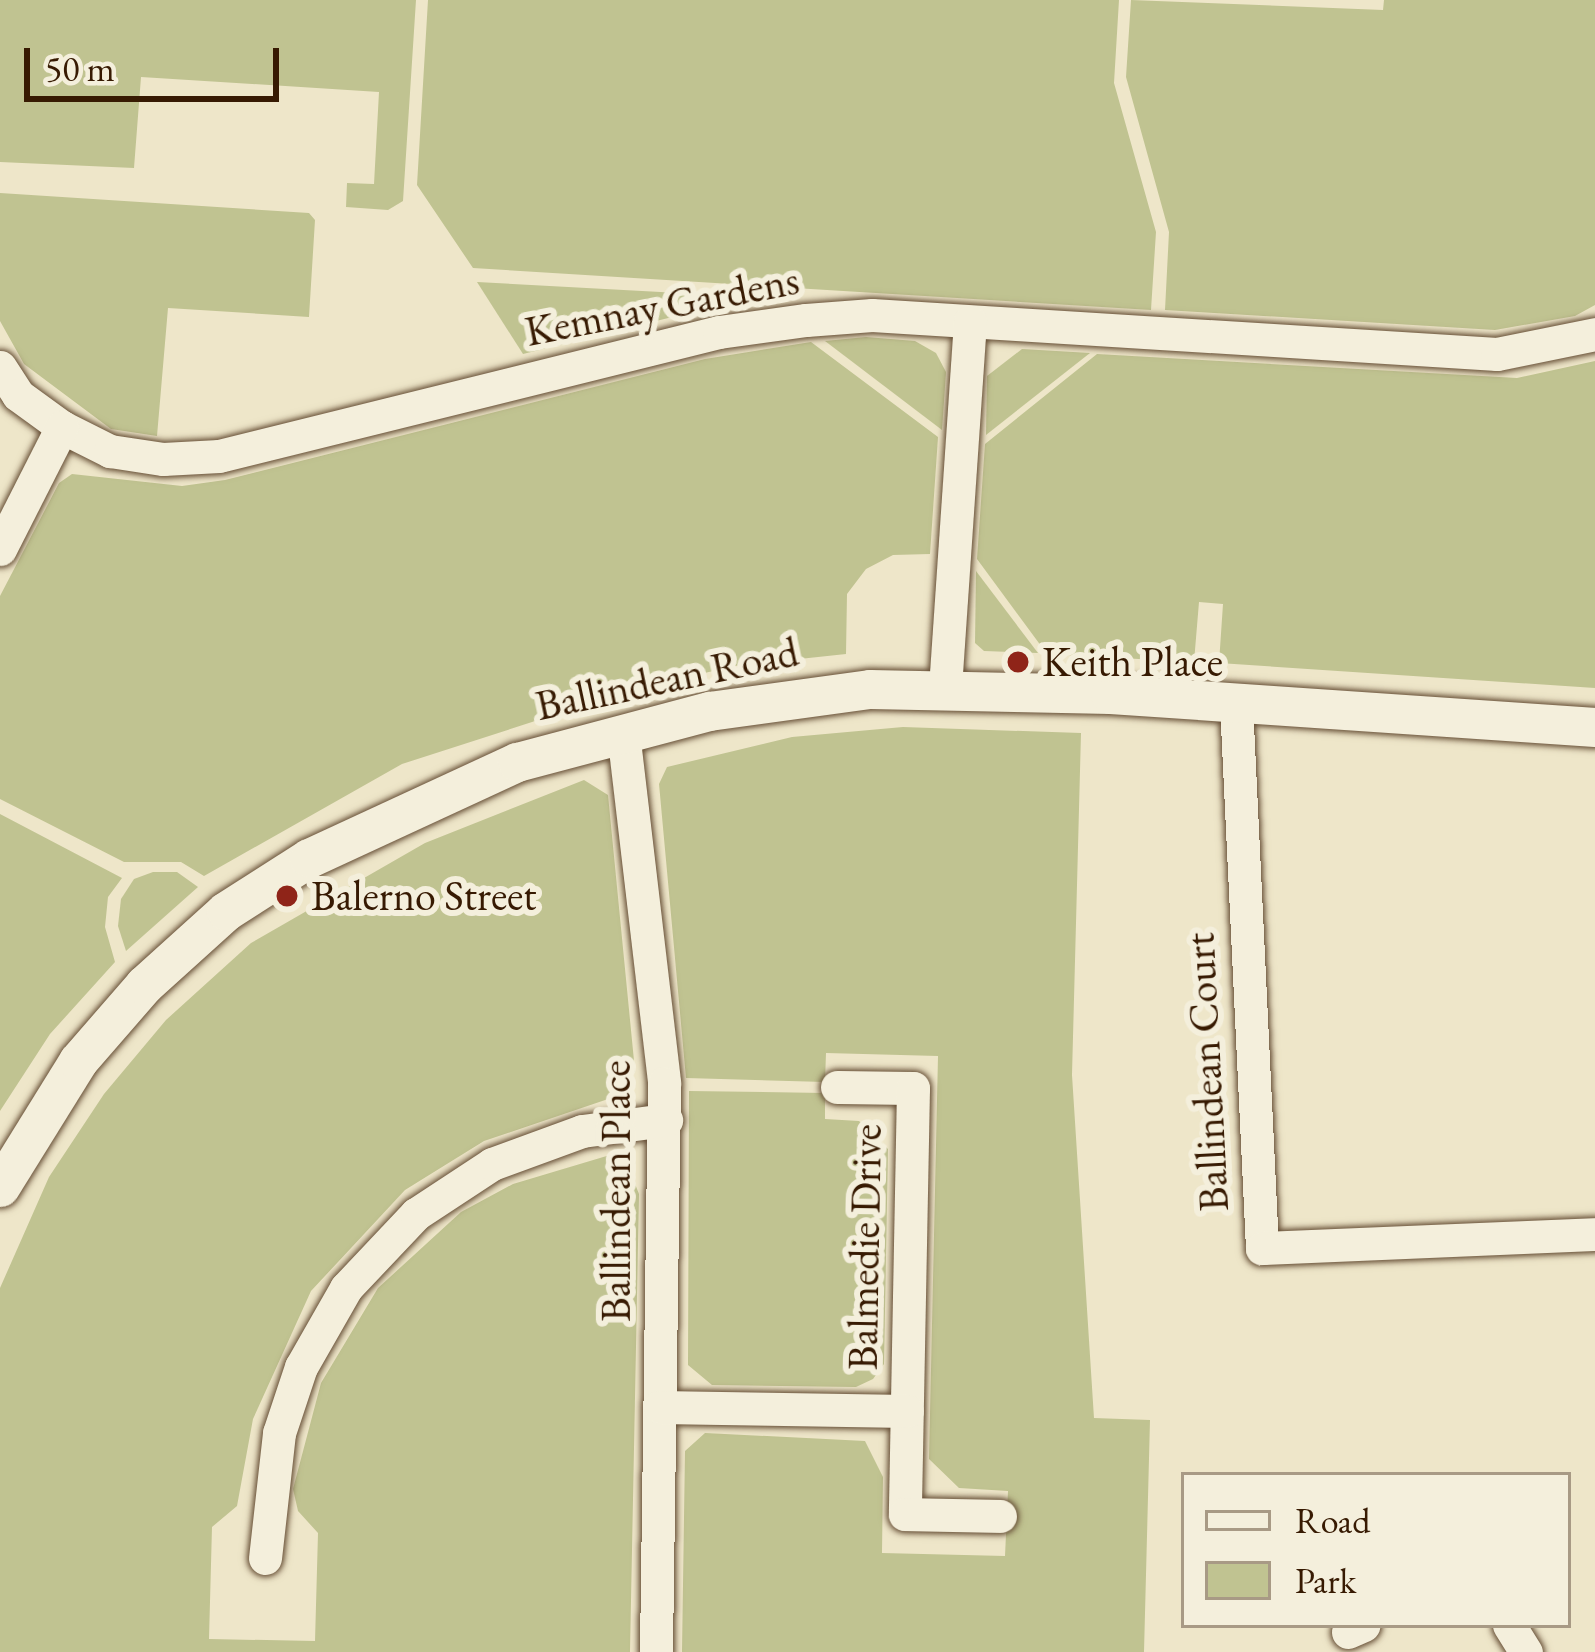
<!DOCTYPE html>
<html>
<head>
<meta charset="utf-8">
<style>
  body { margin:0 }
  #map { position:relative; width:1595px; height:1652px; overflow:hidden; background:#eee6c9; font-family:"EB Garamond",serif }
  div>[style] { position:absolute }
  .green>* { inset:0; background:#c0c391 }
  .roads { filter:drop-shadow(0 0 3px #654d34) drop-shadow(0 0 3px #654d34) }
  .minor>* { height:33px; margin:-16.5px; padding:0 16.5px; transform-origin:16.5px; border-radius:16.5px; background:#f4efdc }
  .tertiary>* { height:39px; margin:-19.5px; padding:0 19.5px; transform-origin:19.5px; border-radius:19.5px; background:#f4efdc }
  .dots>* { width:33px; height:33px; translate:-50% -50%; box-sizing:border-box; border:6px solid #f4efdc; border-radius:50% }
  span { translate:-50% -50%; white-space:nowrap; text-align:center; line-height:1.15; -webkit-text-stroke:12px #f4efdc; paint-order:stroke }
  .street-label { font-size:42px; color:#371a02 }
  .poi-label { font-size:42px; color:#371a02 }
  .left { translate:0 -50%; text-align:left }
  .legend { position:absolute; left:1181px; top:1472px; width:390px; height:156px; box-sizing:border-box; background:#f4efdc; border:3px solid #a89a85; margin:0; padding:15px 21px; list-style:none; font-size:36px; color:#371a02 }
  .legend li { display:flex; align-items:center; gap:24px; height:60px }
  .legend b { width:60px; border:3px solid #a89a85 }
  .scale { position:absolute; left:24px; top:48px; width:255px; height:54px; box-sizing:border-box; border:6px solid #371a02; border-top:0; padding-left:15px; font-size:36px; line-height:42px; white-space:nowrap; color:#371a02; -webkit-text-stroke:9px #f4efdc; paint-order:stroke }
</style>
</head>
<body>
<div id="map">
  <div class="green">
    <i style="clip-path:polygon(0 0,416px 0,403px 201px,388px 210px,346px 207px,347px 183px,374px 184px,379px 92px,141px 77px,134px 168px,0 162px)"></i>
    <i style="clip-path:polygon(428px 0,1119px 0,1114px 83px,1156px 232px,1151px 310px,473px 268px,417px 185px)"></i>
    <i style="clip-path:polygon(1131px 0,1383px 10px,1384px 0,1595px 0,1595px 305px,1575px 316px,1495px 330px,1165px 310px,1169px 232px,1126px 77px)"></i>
    <i style="clip-path:polygon(0 193px,309px 213px,315px 220px,309px 317px,168px 308px,157px 436px,111px 429px,24px 364px,0 321px)"></i>
    <i style="clip-path:polygon(477px 282px,753px 297px,523px 354px)"></i>
    <i style="clip-path:polygon(866px 337px,915px 341px,936px 353px,946px 372px,942px 430px,825px 341px)"></i>
    <i style="clip-path:polygon(811px 342px,938px 437px,930px 554px,893px 555px,866px 569px,847px 594px,846px 654px,734px 666px,625px 692px,402px 764px,204px 876px,181px 862px,124px 862px,0 799px,0 596px,59px 483px,72px 474px,182px 486px,225px 480px,705px 359px)"></i>
    <i style="clip-path:polygon(1022px 349px,1090px 353px,986px 435px,987px 376px)"></i>
    <i style="clip-path:polygon(1097px 354px,1517px 378px,1595px 361px,1595px 688px,1219px 663px,1223px 604px,1199px 602px,1194px 662px,1047px 654px,977px 559px,985px 444px)"></i>
    <i style="clip-path:polygon(976px 571px,1038px 653px,984px 651px,975px 643px)"></i>
    <i style="clip-path:polygon(903px 727px,1081px 733px,1072px 1075px,1094px 1418px,1150px 1420px,1144px 1652px,682px 1652px,685px 1451px,705px 1433px,865px 1441px,883px 1477px,882px 1553px,1005px 1556px,1008px 1491px,959px 1488px,929px 1459px,938px 1056px,826px 1053px,825px 1082px,686px 1078px,659px 784px,667px 767px,792px 737px)"></i>
    <i style="clip-path:polygon(584px 780px,608px 795px,635px 1071px,614px 1097px,484px 1141px,405px 1190px,311px 1291px,253px 1419px,237px 1506px,212px 1527px,209px 1639px,315px 1641px,318px 1533px,298px 1511px,293px 1489px,321px 1383px,378px 1288px,461px 1212px,513px 1184px,610px 1155px,628px 1166px,639px 1194px,630px 1652px,0 1652px,0 1288px,49px 1177px,104px 1094px,166px 1020px,251px 943px,425px 843px)"></i>
    <i style="clip-path:polygon(0 814px,122px 878px,108px 897px,105px 927px,115px 962px,50px 1034px,0 1111px)"></i>
    <i style="clip-path:polygon(153px 872px,177px 872px,198px 887px,126px 951px,118px 926px,121px 899px,134px 879px)"></i>
    <i style="clip-path:polygon(689px 1091px,825px 1093px,825px 1119px,859px 1121px,888px 1149px,884px 1364px,873px 1379px,856px 1387px,712px 1385px,688px 1365px)"></i>
  </div>
  <div class="roads">
    <div class="minor">
      <i style="left:0;top:367px;width:33px;rotate:57deg"></i>
      <i style="left:18px;top:395px;width:54px;rotate:36deg"></i>
      <i style="left:62px;top:427px;width:54px;rotate:26.6deg"></i>
      <i style="left:110px;top:451px;width:54px;rotate:8.6deg"></i>
      <i style="left:163px;top:459px;width:56px;rotate:-3.1deg"></i>
      <i style="left:219px;top:456px;width:515px;rotate:-13.93deg"></i>
      <i style="left:719px;top:332px;width:88px;rotate:-7.9deg"></i>
      <i style="left:806px;top:320px;width:66px;rotate:-4.3deg"></i>
      <i style="left:872px;top:315px;width:626px;rotate:3.57deg"></i>
      <i style="left:1497px;top:354px;width:100px;rotate:-11.5deg"></i>
      <i style="left:0;top:549px;width:137px;rotate:-63.1deg"></i>
      <i style="left:945px;top:688px;width:367px;rotate:-86.1deg"></i>
      <i style="left:1236px;top:703px;width:546px;rotate:87.27deg"></i>
      <i style="left:1262px;top:1248px;width:333px;rotate:-2.4deg"></i>
      <i style="left:623px;top:732px;width:353px;rotate:83.3deg"></i>
      <i style="left:664px;top:1083px;width:569px;rotate:90.81deg"></i>
      <i style="left:837px;top:1087px;width:76px;rotate:0.8deg"></i>
      <i style="left:913px;top:1088px;width:426px;rotate:91.1deg"></i>
      <i style="left:905px;top:1514px;width:95px;rotate:1.2deg"></i>
      <i style="left:660px;top:1407px;width:247px;rotate:0.9deg"></i>
      <i style="left:265px;top:1558px;width:126px;rotate:-83.6deg"></i>
      <i style="left:279px;top:1433px;width:70px;rotate:-71.6deg"></i>
      <i style="left:301px;top:1367px;width:91px;rotate:-60.3deg"></i>
      <i style="left:346px;top:1288px;width:102px;rotate:-46.6deg"></i>
      <i style="left:416px;top:1214px;width:91px;rotate:-33.3deg"></i>
      <i style="left:492px;top:1164px;width:96px;rotate:-20.1deg"></i>
      <i style="left:582px;top:1131px;width:85px;rotate:-7.5deg"></i>
      <i style="left:1509px;top:1625px;width:32px;rotate:58deg"></i>
      <i style="left:1348px;top:1632px;width:17px;rotate:-24deg"></i>
    </div>
    <div class="tertiary">
      <i style="left:0;top:1187px;width:148px;rotate:-58.2deg"></i>
      <i style="left:78px;top:1061px;width:101px;rotate:-49deg"></i>
      <i style="left:144px;top:985px;width:110px;rotate:-42.1deg"></i>
      <i style="left:226px;top:911px;width:98px;rotate:-32.6deg"></i>
      <i style="left:309px;top:858px;width:229px;rotate:-24.8deg"></i>
      <i style="left:517px;top:762px;width:199px;rotate:-14.9deg"></i>
      <i style="left:709px;top:711px;width:162px;rotate:-7.8deg"></i>
      <i style="left:870px;top:689px;width:240px;rotate:1.2deg"></i>
      <i style="left:1110px;top:694px;width:486px;rotate:3.9deg"></i>
    </div>
  </div>
  <div class="dots">
    <i style="left:1018px;top:662px;background:#8f2418"></i>
    <i style="left:287px;top:896px;background:#8f2418"></i>
  </div>
  <div class="street-label">
    <span style="left:662px;top:306px;rotate:-11deg">Kemnay Gardens</span>
    <span style="left:667px;top:679px;rotate:-12deg">Ballindean Road</span>
    <span style="left:1207px;top:1072px;rotate:-93deg">Ballindean Court</span>
    <span style="left:616px;top:1191px;rotate:-90deg">Ballindean Place</span>
    <span style="left:865px;top:1247px;rotate:-89deg">Balmedie Drive</span>
  </div>
  <div class="poi-label">
    <span class="left" style="left:1042px;top:662px">Keith Place</span>
    <span class="left" style="left:311px;top:896px">Balerno Street</span>
  </div>
  <ul class="legend">
  <li><b style="height:15px;background:#f4efdc"></b>Road</li>
  <li><b style="height:33px;background:#c0c391"></b>Park</li>
  </ul>
  <div class="scale">50 m</div>
</div>
</body>
</html>
